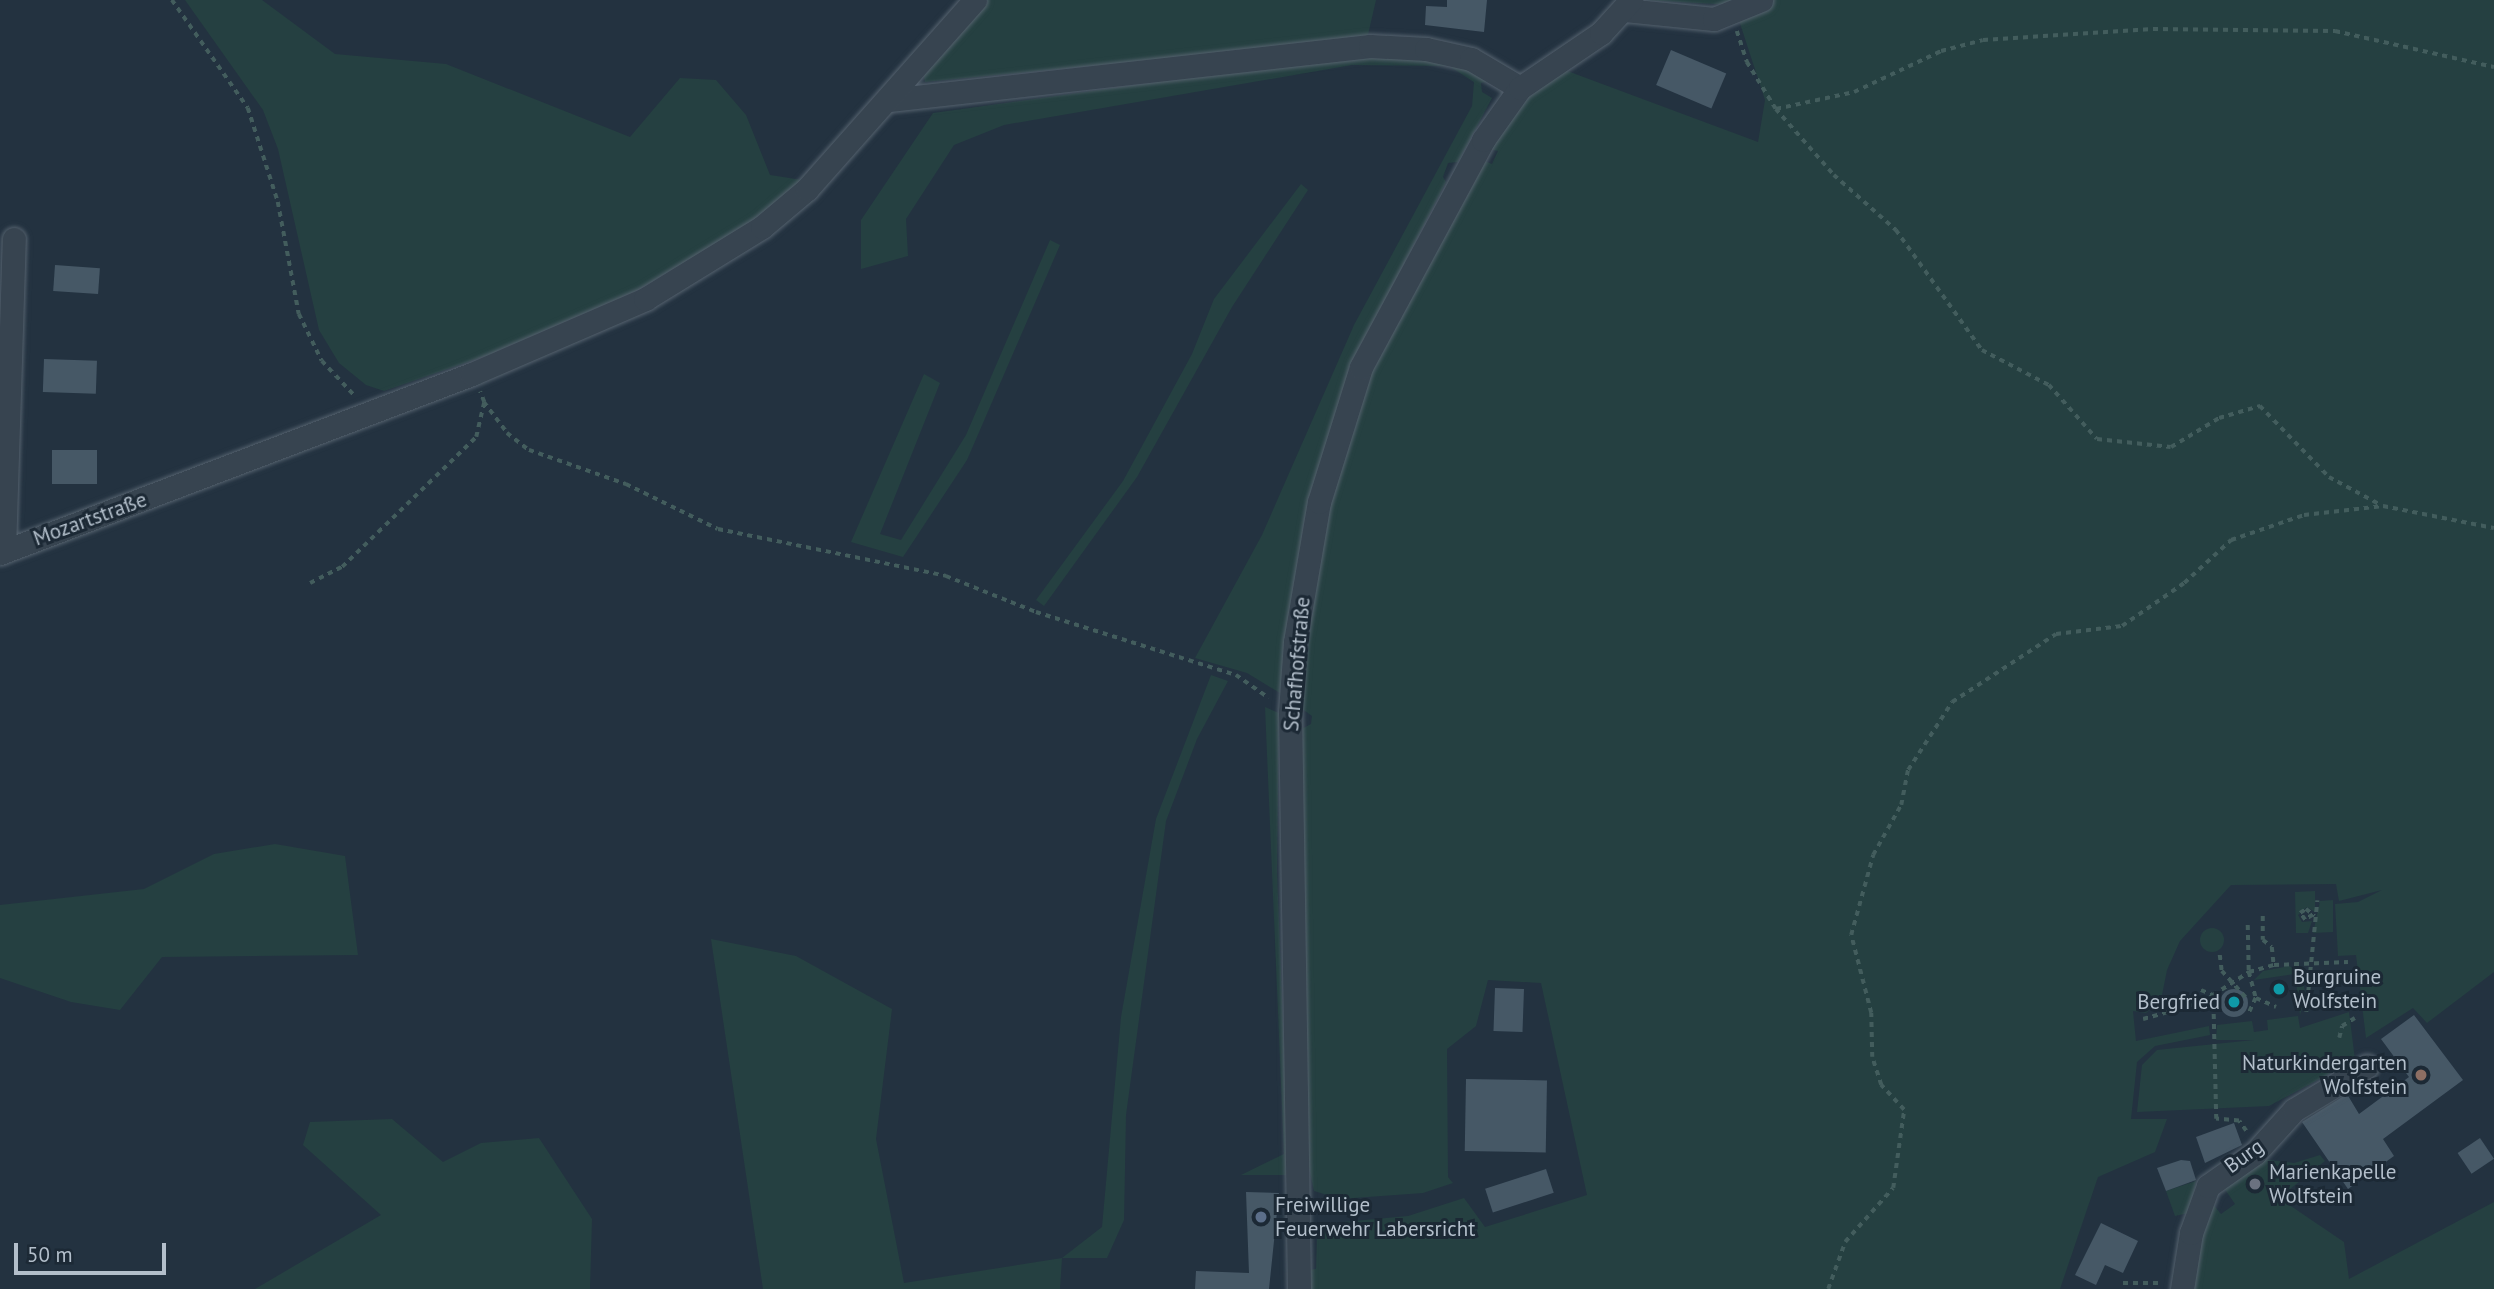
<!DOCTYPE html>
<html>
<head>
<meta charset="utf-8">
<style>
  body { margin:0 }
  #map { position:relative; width:2494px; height:1289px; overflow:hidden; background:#233240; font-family:"PT Sans",sans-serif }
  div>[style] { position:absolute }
  .green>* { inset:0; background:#254041 }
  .round { border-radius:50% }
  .building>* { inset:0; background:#465866; transform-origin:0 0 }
  .path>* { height:3.5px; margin-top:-1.75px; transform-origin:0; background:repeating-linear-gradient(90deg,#435d5d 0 5px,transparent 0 10px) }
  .roads { filter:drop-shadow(0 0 2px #55626e) drop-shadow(0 0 2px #55626e) }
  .minor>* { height:23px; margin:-11.5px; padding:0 11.5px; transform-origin:11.5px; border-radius:11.5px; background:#374450 }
  .dots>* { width:19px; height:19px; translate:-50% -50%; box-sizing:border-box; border:4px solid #1c2935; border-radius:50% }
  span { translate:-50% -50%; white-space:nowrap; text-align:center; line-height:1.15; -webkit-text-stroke:6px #1c2935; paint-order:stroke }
  .street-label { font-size:21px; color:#b3bfcb }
  .poi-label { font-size:21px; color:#b3bfcb }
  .left { translate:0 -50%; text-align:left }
  .right { translate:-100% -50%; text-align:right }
  .scale { position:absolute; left:14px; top:1243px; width:152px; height:32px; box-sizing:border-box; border:4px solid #b3bfcb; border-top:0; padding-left:9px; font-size:21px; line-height:24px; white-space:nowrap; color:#b3bfcb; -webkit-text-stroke:5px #1c2935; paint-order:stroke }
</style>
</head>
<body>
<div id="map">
  <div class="green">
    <i style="clip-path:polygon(185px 0,262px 0,335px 54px,446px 64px,630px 137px,680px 78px,716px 80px,746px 115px,770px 175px,802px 180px,749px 224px,636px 291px,488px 355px,384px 391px,366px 385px,339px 363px,319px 330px,278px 149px,263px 110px)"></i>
    <i style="clip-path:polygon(984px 0,1376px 0,1367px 39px,925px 82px,923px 71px)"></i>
    <i style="clip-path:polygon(1642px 0,2494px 0,2494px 972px,2427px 1023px,2413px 1008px,2366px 1038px,2356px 955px,2338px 956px,2335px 904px,2358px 902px,2382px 890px,2339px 901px,2336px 884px,2231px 885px,2180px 941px,2167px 970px,2161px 1000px,2146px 1013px,2133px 1011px,2136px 1041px,2209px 1026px,2210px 1035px,2155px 1046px,2137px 1062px,2131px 1119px,2167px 1119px,2155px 1152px,2098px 1177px,2060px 1289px,1308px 1289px,1308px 1270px,1316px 1269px,1317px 1238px,1321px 1226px,1332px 1223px,1408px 1216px,1464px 1198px,1485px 1227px,1587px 1195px,1541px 983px,1488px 980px,1476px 1026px,1447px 1049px,1448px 1177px,1453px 1183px,1423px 1193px,1340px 1199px,1314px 1191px,1308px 1163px,1298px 731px,1311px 724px,1312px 716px,1301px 708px,1321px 537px,1357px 408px,1383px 340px,1480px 159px,1492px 164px,1498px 151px,1487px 148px,1513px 109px,1562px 69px,1758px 142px,1765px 100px,1734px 5px)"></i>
    <i style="clip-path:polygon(1350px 55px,1457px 61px,1488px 81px,1481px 83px,1482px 92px,1492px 98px,1458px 162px,1448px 163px,1443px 177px,1446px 182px,1350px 369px,1304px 522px,1280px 693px,1247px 673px,1195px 658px,1262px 535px,1354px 325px,1472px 106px,1474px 82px,1449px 66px,1352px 65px,1004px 125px,954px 145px,906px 219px,908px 256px,861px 269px,861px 220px,933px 113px)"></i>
    <i style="clip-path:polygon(1301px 184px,1308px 190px,1232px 307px,1137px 477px,1044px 606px,1036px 600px,1123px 481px,1192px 354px,1214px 299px)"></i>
    <i style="clip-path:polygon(1050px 240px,1060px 245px,967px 460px,903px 557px,851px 542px,924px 374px,940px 383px,880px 534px,901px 540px,966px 435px)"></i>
    <i style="clip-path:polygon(1211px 675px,1228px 681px,1197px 739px,1166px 821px,1126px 1115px,1124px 1220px,1107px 1258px,1062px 1258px,1060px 1289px,763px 1289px,711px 939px,796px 956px,892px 1009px,876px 1139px,904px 1283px,1062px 1258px,1102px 1227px,1121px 1017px,1156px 819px)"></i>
    <i style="clip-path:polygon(1265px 707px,1279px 713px,1277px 872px,1289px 1175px,1241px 1175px,1284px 1154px)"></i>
    <i style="clip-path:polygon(275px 844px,345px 856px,358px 955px,162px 957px,120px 1010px,71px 1002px,0 978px,0 905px,144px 889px,214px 854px)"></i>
    <i style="clip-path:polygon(2315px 891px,2315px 912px,2307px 907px,2298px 915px,2302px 922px,2312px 921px,2308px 933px,2296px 933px,2295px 892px)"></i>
    <i style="clip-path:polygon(2333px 900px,2333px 932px,2313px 933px,2320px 901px)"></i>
    <i class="round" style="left:2200px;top:928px;width:24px;height:24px"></i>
    <i style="clip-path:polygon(2289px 966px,2300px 972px,2306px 994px,2300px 1015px,2295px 974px,2254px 980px,2263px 971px)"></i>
    <i style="clip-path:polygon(2349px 1012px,2355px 1060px,2269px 1106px,2137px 1112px,2142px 1065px,2157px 1050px,2254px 1040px,2216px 1040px,2217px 1025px,2252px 1021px,2254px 1032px,2268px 1030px,2267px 1020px,2298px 1016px,2300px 1028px)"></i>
    <i style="clip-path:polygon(392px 1119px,443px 1162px,481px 1143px,539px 1138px,592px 1219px,590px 1289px,255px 1289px,381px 1215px,303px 1145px,310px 1122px)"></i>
    <i style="clip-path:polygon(2320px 1155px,2325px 1161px,2279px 1198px,2344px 1242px,2349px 1279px,2494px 1202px,2494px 1289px,2189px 1289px,2210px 1201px,2221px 1214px,2235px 1204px,2220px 1182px,2262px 1159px,2294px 1163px)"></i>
    <i style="clip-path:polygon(2196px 1181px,2189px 1213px,2175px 1216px,2166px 1191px)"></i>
  </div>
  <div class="building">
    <i style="clip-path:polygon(1447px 0,1487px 0,1484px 32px,1425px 25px,1426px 6px,1447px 7px)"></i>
    <i style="left:1671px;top:50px;width:60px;height:38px;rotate:23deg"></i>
    <i style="left:55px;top:265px;width:45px;height:26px;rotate:4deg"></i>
    <i style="left:44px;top:359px;width:53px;height:33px;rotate:2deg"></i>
    <i style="left:52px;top:450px;width:45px;height:34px"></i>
    <i style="left:1495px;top:988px;width:29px;height:43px;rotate:2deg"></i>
    <i class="round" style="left:2220px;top:989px;width:28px;height:28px"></i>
    <i style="clip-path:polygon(2414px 1015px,2463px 1080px,2383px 1139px,2394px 1156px,2348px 1189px,2302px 1122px,2347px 1094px,2359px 1114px,2409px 1077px,2381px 1039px)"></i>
    <i style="left:1466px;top:1079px;width:81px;height:72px;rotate:1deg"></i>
    <i style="clip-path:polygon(2234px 1123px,2242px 1145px,2205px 1163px,2196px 1137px)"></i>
    <i style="left:2480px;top:1138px;width:25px;height:27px;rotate:56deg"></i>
    <i style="clip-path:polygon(2181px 1160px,2190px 1161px,2196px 1180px,2166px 1191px,2157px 1168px)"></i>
    <i style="left:1546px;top:1169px;width:25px;height:64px;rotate:72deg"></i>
    <i style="clip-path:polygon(1246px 1192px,1279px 1193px,1269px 1289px,1195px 1289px,1196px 1271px,1249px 1273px)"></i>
    <i style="clip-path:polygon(2101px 1223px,2138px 1241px,2123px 1273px,2105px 1265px,2096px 1285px,2075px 1275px)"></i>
  </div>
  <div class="path">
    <i style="left:172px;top:0;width:132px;rotate:54.9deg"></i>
    <i style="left:248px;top:108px;width:99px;rotate:72.3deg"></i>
    <i style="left:278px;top:202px;width:114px;rotate:79.4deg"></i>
    <i style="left:299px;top:314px;width:52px;rotate:63.9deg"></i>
    <i style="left:322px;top:361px;width:48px;rotate:46.7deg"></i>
    <i style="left:1737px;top:31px;width:33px;rotate:72deg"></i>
    <i style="left:1747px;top:62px;width:55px;rotate:58.3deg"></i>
    <i style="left:1776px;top:109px;width:88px;rotate:48.7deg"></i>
    <i style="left:1834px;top:175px;width:83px;rotate:41.6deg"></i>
    <i style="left:1896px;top:230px;width:148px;rotate:54.4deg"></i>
    <i style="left:1982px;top:350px;width:76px;rotate:27.6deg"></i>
    <i style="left:2049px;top:385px;width:72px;rotate:48.4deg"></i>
    <i style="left:2097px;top:439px;width:74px;rotate:6.2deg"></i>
    <i style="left:2171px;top:447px;width:56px;rotate:-31.1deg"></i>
    <i style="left:2219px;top:418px;width:43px;rotate:-16.3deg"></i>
    <i style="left:2260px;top:406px;width:99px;rotate:45.8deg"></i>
    <i style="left:2329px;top:477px;width:59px;rotate:28.3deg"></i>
    <i style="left:1776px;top:109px;width:80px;rotate:-12.3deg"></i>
    <i style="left:1854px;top:92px;width:96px;rotate:-25.2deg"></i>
    <i style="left:1941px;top:51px;width:43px;rotate:-14.7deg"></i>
    <i style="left:1983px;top:40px;width:170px;rotate:-3.7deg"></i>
    <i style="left:2153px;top:29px;width:182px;rotate:0.6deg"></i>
    <i style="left:2335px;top:31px;width:163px;rotate:12.8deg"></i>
    <i style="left:484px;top:402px;width:39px;rotate:53deg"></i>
    <i style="left:507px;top:433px;width:28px;rotate:38deg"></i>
    <i style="left:529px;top:450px;width:103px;rotate:19.3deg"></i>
    <i style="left:626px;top:484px;width:102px;rotate:26.1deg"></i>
    <i style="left:718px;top:529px;width:233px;rotate:11.6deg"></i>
    <i style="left:946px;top:576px;width:97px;rotate:21.8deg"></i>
    <i style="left:1036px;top:612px;width:210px;rotate:17.5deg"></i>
    <i style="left:1236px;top:675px;width:40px;rotate:34.9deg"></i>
    <i style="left:310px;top:583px;width:36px;rotate:-27deg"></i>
    <i style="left:342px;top:567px;width:187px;rotate:-44.1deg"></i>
    <i style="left:476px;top:437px;width:36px;rotate:-77deg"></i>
    <i style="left:484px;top:402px;width:11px;rotate:-112deg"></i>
    <i style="left:2313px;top:915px;width:9px;rotate:148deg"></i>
    <i style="left:2305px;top:920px;width:9px;rotate:-126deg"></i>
    <i style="left:2300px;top:913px;width:7px;rotate:-34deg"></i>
    <i style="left:2306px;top:909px;width:11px;rotate:38deg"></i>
    <i style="left:2263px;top:916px;width:24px;rotate:90deg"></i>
    <i style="left:2263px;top:940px;width:11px;rotate:38deg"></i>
    <i style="left:2272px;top:947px;width:18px;rotate:84deg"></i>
    <i style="left:2248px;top:925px;width:47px;rotate:88.8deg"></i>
    <i style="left:2249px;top:972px;width:27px;rotate:75deg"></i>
    <i style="left:2256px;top:998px;width:17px;rotate:115deg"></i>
    <i style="left:2220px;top:955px;width:16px;rotate:83deg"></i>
    <i style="left:2222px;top:971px;width:39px;rotate:48deg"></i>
    <i style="left:2201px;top:990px;width:13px;rotate:23deg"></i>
    <i style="left:2256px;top:998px;width:22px;rotate:24deg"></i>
    <i style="left:2306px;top:1012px;width:112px;rotate:-84.3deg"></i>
    <i style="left:2143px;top:1019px;width:71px;rotate:-15.6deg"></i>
    <i style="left:2339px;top:1038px;width:12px;rotate:-76deg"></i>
    <i style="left:2342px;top:1026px;width:15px;rotate:-32deg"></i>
    <i style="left:2246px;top:1131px;width:12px;rotate:-125deg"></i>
    <i style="left:2239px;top:1121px;width:23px;rotate:-175deg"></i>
    <i style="left:2216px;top:1119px;width:124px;rotate:-91.4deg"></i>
    <i style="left:2213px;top:995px;width:43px;rotate:-32.6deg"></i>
    <i style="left:2249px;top:972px;width:26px;rotate:-16deg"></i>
    <i style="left:2274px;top:965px;width:74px;rotate:-2.3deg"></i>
    <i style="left:2123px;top:1283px;width:40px"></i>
    <i style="left:1828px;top:1289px;width:50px;rotate:-70.1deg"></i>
    <i style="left:1845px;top:1242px;width:72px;rotate:-48.4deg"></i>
    <i style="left:1893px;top:1188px;width:79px;rotate:-82deg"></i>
    <i style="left:1904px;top:1110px;width:34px;rotate:-133deg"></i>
    <i style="left:1881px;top:1085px;width:29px;rotate:-108deg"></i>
    <i style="left:1872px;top:1057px;width:44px;rotate:-91.3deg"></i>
    <i style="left:1871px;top:1013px;width:81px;rotate:-104.4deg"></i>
    <i style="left:1851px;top:935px;width:83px;rotate:-74.6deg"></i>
    <i style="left:1873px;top:855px;width:57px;rotate:-60.8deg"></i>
    <i style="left:1901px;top:805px;width:36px;rotate:-79deg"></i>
    <i style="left:1908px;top:770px;width:81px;rotate:-57.1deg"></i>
    <i style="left:1952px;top:702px;width:124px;rotate:-33.2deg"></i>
    <i style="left:2056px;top:634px;width:66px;rotate:-6.9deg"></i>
    <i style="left:2122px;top:626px;width:75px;rotate:-34.7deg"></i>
    <i style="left:2184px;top:583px;width:64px;rotate:-42.5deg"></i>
    <i style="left:2231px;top:540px;width:77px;rotate:-18.9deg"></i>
    <i style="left:2304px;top:515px;width:80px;rotate:-6.5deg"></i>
    <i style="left:2383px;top:506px;width:113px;rotate:11.2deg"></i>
  </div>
  <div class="roads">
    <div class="minor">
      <i style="left:1625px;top:10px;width:89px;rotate:5.8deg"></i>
      <i style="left:1714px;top:19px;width:51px;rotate:-22deg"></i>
      <i style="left:889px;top:100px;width:484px;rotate:-6.4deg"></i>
      <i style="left:1370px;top:46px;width:56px;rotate:3.1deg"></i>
      <i style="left:1426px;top:49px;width:46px;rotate:12.5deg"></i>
      <i style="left:1471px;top:59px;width:57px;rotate:30.6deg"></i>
      <i style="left:4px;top:551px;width:312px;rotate:-88.2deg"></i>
      <i style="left:0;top:553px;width:505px;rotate:-20.77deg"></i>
      <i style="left:472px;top:374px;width:189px;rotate:-23.4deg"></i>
      <i style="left:645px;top:299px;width:137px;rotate:-31.6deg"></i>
      <i style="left:762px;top:227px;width:59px;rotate:-40.2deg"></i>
      <i style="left:807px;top:189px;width:253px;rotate:-48.4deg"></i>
      <i style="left:1299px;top:1289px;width:577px;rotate:-90.89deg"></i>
      <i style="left:1290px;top:712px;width:70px;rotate:-85.9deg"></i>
      <i style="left:1295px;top:642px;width:142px;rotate:-80.3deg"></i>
      <i style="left:1319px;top:502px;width:141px;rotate:-72.7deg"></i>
      <i style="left:1361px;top:367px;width:258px;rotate:-61.7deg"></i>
      <i style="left:1483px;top:140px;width:64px;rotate:-54.6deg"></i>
      <i style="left:1520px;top:88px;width:98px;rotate:-34.2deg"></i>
      <i style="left:1601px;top:33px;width:45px;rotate:-47.7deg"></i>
      <i style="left:2182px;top:1289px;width:57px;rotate:-80.9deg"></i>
      <i style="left:2191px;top:1233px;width:50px;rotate:-70.1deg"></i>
      <i style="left:2208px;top:1186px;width:57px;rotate:-35.1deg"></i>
      <i style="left:2255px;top:1153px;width:58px;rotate:-47.8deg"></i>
      <i style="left:2294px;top:1110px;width:85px;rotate:-31.1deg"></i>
    </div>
  </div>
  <div class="dots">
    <i style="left:2279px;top:989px;background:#0f9aa8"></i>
    <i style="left:2234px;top:1002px;background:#0f9aa8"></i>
    <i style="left:2421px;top:1075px;background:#8d6e63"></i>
    <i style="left:2255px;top:1184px;background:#6b7280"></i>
    <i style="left:1261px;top:1217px;background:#5c6f8a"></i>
  </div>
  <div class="street-label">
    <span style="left:90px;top:519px;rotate:-20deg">Mozartstraße</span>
    <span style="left:1297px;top:664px;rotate:-85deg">Schafhofstraße</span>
    <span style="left:2244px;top:1156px;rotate:-36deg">Burg</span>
  </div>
  <div class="poi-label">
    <span class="left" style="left:2293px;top:989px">Burgruine<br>Wolfstein</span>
    <span class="right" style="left:2220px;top:1002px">Bergfried</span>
    <span class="right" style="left:2407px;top:1075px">Naturkindergarten<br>Wolfstein</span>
    <span class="left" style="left:2269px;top:1184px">Marienkapelle<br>Wolfstein</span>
    <span class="left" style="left:1275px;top:1217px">Freiwillige<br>Feuerwehr Labersricht</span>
  </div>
  <div class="scale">50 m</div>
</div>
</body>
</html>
